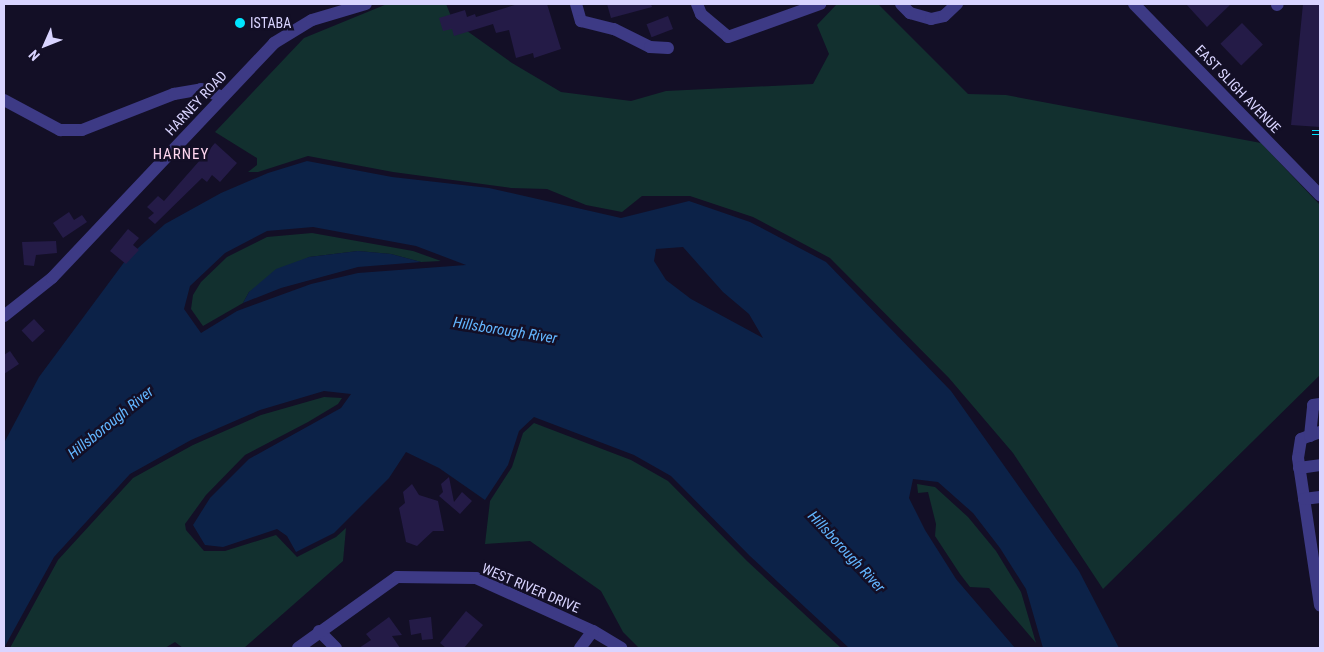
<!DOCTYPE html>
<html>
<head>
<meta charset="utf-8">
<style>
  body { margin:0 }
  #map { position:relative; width:1324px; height:652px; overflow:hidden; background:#130f26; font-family:"Roboto Condensed",sans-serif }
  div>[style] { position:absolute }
  .green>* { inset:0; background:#12302f }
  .water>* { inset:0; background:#0c2248 }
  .building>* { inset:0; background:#241b47; transform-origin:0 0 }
  .minor>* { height:12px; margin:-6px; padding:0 6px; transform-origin:6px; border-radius:6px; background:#3d3a85 }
  .rail>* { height:5px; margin-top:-2.5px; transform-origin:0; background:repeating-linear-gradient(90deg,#130f26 0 9px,#00e5ff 0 18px); box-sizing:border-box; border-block:1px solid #00e5ff }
  .dots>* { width:14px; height:14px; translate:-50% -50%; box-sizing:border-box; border:2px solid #130f26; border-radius:50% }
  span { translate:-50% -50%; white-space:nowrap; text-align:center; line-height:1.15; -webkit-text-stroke:5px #130f26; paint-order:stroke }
  .poi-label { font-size:14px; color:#d9d4ff }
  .left { translate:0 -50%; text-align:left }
  .street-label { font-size:14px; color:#d9d4ff }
  .neighbourhood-label { font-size:15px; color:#ffd6f0; letter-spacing:1px }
  .water-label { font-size:15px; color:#62b6ff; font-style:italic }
  .frame { position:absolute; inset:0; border:5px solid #d9d4ff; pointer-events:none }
  .north { position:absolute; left:20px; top:20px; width:50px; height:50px; -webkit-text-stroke:4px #130f26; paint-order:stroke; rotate:226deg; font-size:14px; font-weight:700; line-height:20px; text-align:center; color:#d9d4ff }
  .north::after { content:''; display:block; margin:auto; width:18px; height:22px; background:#d9d4ff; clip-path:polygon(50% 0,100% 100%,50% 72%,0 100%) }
</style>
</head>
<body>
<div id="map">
  <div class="green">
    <i style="clip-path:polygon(387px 4px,446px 4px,453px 21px,512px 63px,561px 92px,631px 101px,666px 91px,813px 84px,829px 54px,817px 25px,837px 4px,878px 4px,968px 94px,1006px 95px,1261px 143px,1320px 205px,1320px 375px,1103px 589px,1013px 453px,949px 378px,830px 258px,753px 217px,690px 196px,642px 196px,622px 212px,586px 205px,547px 189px,511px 188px,393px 172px,308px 156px,258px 172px,248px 172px,257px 165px,257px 158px,215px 132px,304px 38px)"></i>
    <i style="clip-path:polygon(312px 233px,413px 251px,441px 261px,421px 262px,391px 254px,358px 251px,309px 257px,249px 292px,243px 303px,203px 326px,191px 309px,193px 295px,201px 282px,227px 257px,267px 237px)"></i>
    <i style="clip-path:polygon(324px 397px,342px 398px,338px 404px,308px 422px,245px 455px,206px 495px,185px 524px,186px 530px,204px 551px,225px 551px,276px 535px,297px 557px,336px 537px,346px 528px,343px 561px,244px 648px,183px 648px,175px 642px,165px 648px,10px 648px,58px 560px,133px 478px,193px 445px,261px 415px)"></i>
    <i style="clip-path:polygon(534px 423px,631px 460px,668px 481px,747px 561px,841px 648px,639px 648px,623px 632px,601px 591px,530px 541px,485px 544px,490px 501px,512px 467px,523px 433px)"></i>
    <i style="clip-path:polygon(917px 484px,935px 487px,968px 517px,996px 551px,1021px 592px,1036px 643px,989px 588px,970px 587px,960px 574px,935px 536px,936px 524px,928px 492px,918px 493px)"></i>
  </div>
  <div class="water">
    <i style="clip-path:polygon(evenodd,307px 161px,392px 177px,489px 188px,621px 218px,689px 201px,750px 222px,826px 262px,951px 391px,1079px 571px,1119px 648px,1043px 648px,1026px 589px,1000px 548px,973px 513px,938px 482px,913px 479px,909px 498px,925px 530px,956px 579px,1015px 648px,849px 648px,750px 556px,671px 476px,634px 455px,534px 417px,519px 431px,508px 465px,485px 500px,439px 468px,406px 452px,389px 478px,334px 533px,296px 552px,287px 536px,277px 529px,223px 547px,205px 545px,193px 525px,210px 498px,249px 459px,341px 408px,351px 394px,324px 391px,260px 410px,191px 440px,130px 474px,54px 557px,4px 648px,4px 443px,39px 377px,128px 257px,165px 224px,221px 193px,268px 173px,307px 161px,313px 227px,416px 246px,466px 265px,358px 273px,311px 284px,237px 311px,201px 333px,184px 309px,190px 286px,225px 253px,267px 231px,313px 227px,307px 161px,683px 247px,723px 292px,749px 314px,763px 338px,691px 299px,666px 280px,654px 261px,656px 249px,683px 247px)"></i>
    <i style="clip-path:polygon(358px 251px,391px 254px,421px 262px,358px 267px,281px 288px,243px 303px,249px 292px,276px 269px,309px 257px)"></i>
  </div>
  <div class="building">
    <i style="clip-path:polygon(518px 4px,547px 4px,561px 49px,534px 58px,533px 53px,516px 58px,509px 30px,496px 33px,493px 24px,454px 36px,452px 29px,443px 31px,439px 18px,465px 10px,467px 17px,475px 14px,476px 17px)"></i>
    <i style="clip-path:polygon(607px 4px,651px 4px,652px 7px,611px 18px)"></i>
    <i style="clip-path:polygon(1186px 4px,1231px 4px,1207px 27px)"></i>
    <i style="clip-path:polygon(1303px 4px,1320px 4px,1320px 127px,1291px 125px)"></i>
    <i style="left:668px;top:16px;width:14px;height:23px;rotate:69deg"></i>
    <i style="left:1242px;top:23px;width:30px;height:30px;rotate:46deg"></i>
    <i style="clip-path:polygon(215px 143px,237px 163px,220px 182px,212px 175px,207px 182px,202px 178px,155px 224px,148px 218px,154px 213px,147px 207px,158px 196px,164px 201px)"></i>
    <i style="clip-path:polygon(69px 212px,74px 220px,82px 215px,87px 222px,63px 238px,53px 223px)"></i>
    <i style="clip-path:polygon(128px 229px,139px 238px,133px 245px,139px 250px,126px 264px,110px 251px)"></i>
    <i style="clip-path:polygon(56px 241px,57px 253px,36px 255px,34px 266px,24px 265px,22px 242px)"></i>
    <i style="left:34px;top:319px;width:16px;height:17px;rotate:47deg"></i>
    <i style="clip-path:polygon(10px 351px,19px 364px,4px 374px,4px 355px)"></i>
    <i style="clip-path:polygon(449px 477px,454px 502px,462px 492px,472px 501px,460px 514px,439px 496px,443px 492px,441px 484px)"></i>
    <i style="clip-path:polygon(412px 484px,419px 495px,438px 501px,444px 531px,433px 531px,417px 546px,406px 542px,399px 508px,405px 503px,403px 492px)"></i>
    <i style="clip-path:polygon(466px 611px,483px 625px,464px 648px,446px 648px,440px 643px)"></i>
    <i style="clip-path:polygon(389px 617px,402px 635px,392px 636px,400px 648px,359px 648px,371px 640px,366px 634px)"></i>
    <i style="clip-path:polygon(431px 617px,433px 639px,422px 640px,421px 633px,411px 635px,409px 620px)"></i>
  </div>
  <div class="minor">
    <i style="left:576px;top:4px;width:18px;rotate:74deg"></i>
    <i style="left:581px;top:21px;width:34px;rotate:14deg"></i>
    <i style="left:614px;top:29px;width:40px;rotate:26.6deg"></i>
    <i style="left:650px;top:47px;width:18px;rotate:3deg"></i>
    <i style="left:697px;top:4px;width:11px;rotate:68deg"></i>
    <i style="left:701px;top:14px;width:35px;rotate:40deg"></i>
    <i style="left:728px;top:37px;width:98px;rotate:-19.7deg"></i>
    <i style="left:901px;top:4px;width:13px;rotate:45deg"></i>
    <i style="left:910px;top:13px;width:22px;rotate:16deg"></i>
    <i style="left:931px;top:19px;width:13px;rotate:-13deg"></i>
    <i style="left:944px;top:16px;width:18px;rotate:-43deg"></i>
    <i style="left:1134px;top:4px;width:267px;rotate:45.8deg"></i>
    <i style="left:1277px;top:5px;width:1px;rotate:-45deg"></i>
    <i style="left:4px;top:100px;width:64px;rotate:28.2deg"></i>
    <i style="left:60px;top:130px;width:22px"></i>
    <i style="left:82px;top:130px;width:99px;rotate:-21.4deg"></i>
    <i style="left:174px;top:94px;width:27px;rotate:-10deg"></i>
    <i style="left:201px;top:89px;width:23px;rotate:20deg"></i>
    <i style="left:4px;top:316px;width:61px;rotate:-38.4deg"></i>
    <i style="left:52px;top:278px;width:323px;rotate:-46.6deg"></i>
    <i style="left:274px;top:43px;width:44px;rotate:-31.2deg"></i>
    <i style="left:312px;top:20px;width:56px;rotate:-16.5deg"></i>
    <i style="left:1320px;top:432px;width:20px;rotate:160deg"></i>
    <i style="left:1301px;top:439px;width:19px;rotate:99deg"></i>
    <i style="left:1298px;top:458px;width:149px;rotate:81.5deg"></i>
    <i style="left:1310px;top:436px;width:31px;rotate:-84deg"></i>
    <i style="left:1313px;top:405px;width:7px;rotate:-8deg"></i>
    <i style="left:1299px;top:468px;width:21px;rotate:-8deg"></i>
    <i style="left:1304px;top:499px;width:16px;rotate:-7deg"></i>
    <i style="left:319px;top:631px;width:24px;rotate:45deg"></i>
    <i style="left:298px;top:648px;width:122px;rotate:-35.6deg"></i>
    <i style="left:397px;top:577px;width:79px;rotate:0.7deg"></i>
    <i style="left:476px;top:578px;width:128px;rotate:24.4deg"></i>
    <i style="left:593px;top:631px;width:33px;rotate:31deg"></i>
    <i style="left:580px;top:648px;width:21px;rotate:-53deg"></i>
  </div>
  <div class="rail">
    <i style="left:1312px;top:132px;width:8px"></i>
  </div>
  <div class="dots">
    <i style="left:240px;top:23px;background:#00e5ff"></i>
  </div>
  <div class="poi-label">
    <span class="left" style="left:250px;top:23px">ISTABA</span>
  </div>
  <div class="street-label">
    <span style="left:1238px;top:89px;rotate:46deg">EAST SLIGH AVENUE</span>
    <span style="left:196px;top:103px;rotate:-47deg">HARNEY ROAD</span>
    <span style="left:531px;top:588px;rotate:23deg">WEST RIVER DRIVE</span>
  </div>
  <div class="neighbourhood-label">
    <span style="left:181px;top:155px">HARNEY</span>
  </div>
  <div class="water-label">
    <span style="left:505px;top:331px;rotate:9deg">Hillsborough River</span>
    <span style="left:111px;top:423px;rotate:-39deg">Hillsborough River</span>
    <span style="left:846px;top:552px;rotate:47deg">Hillsborough River</span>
  </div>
  <div class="frame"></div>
  <div class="north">N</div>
</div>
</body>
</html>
